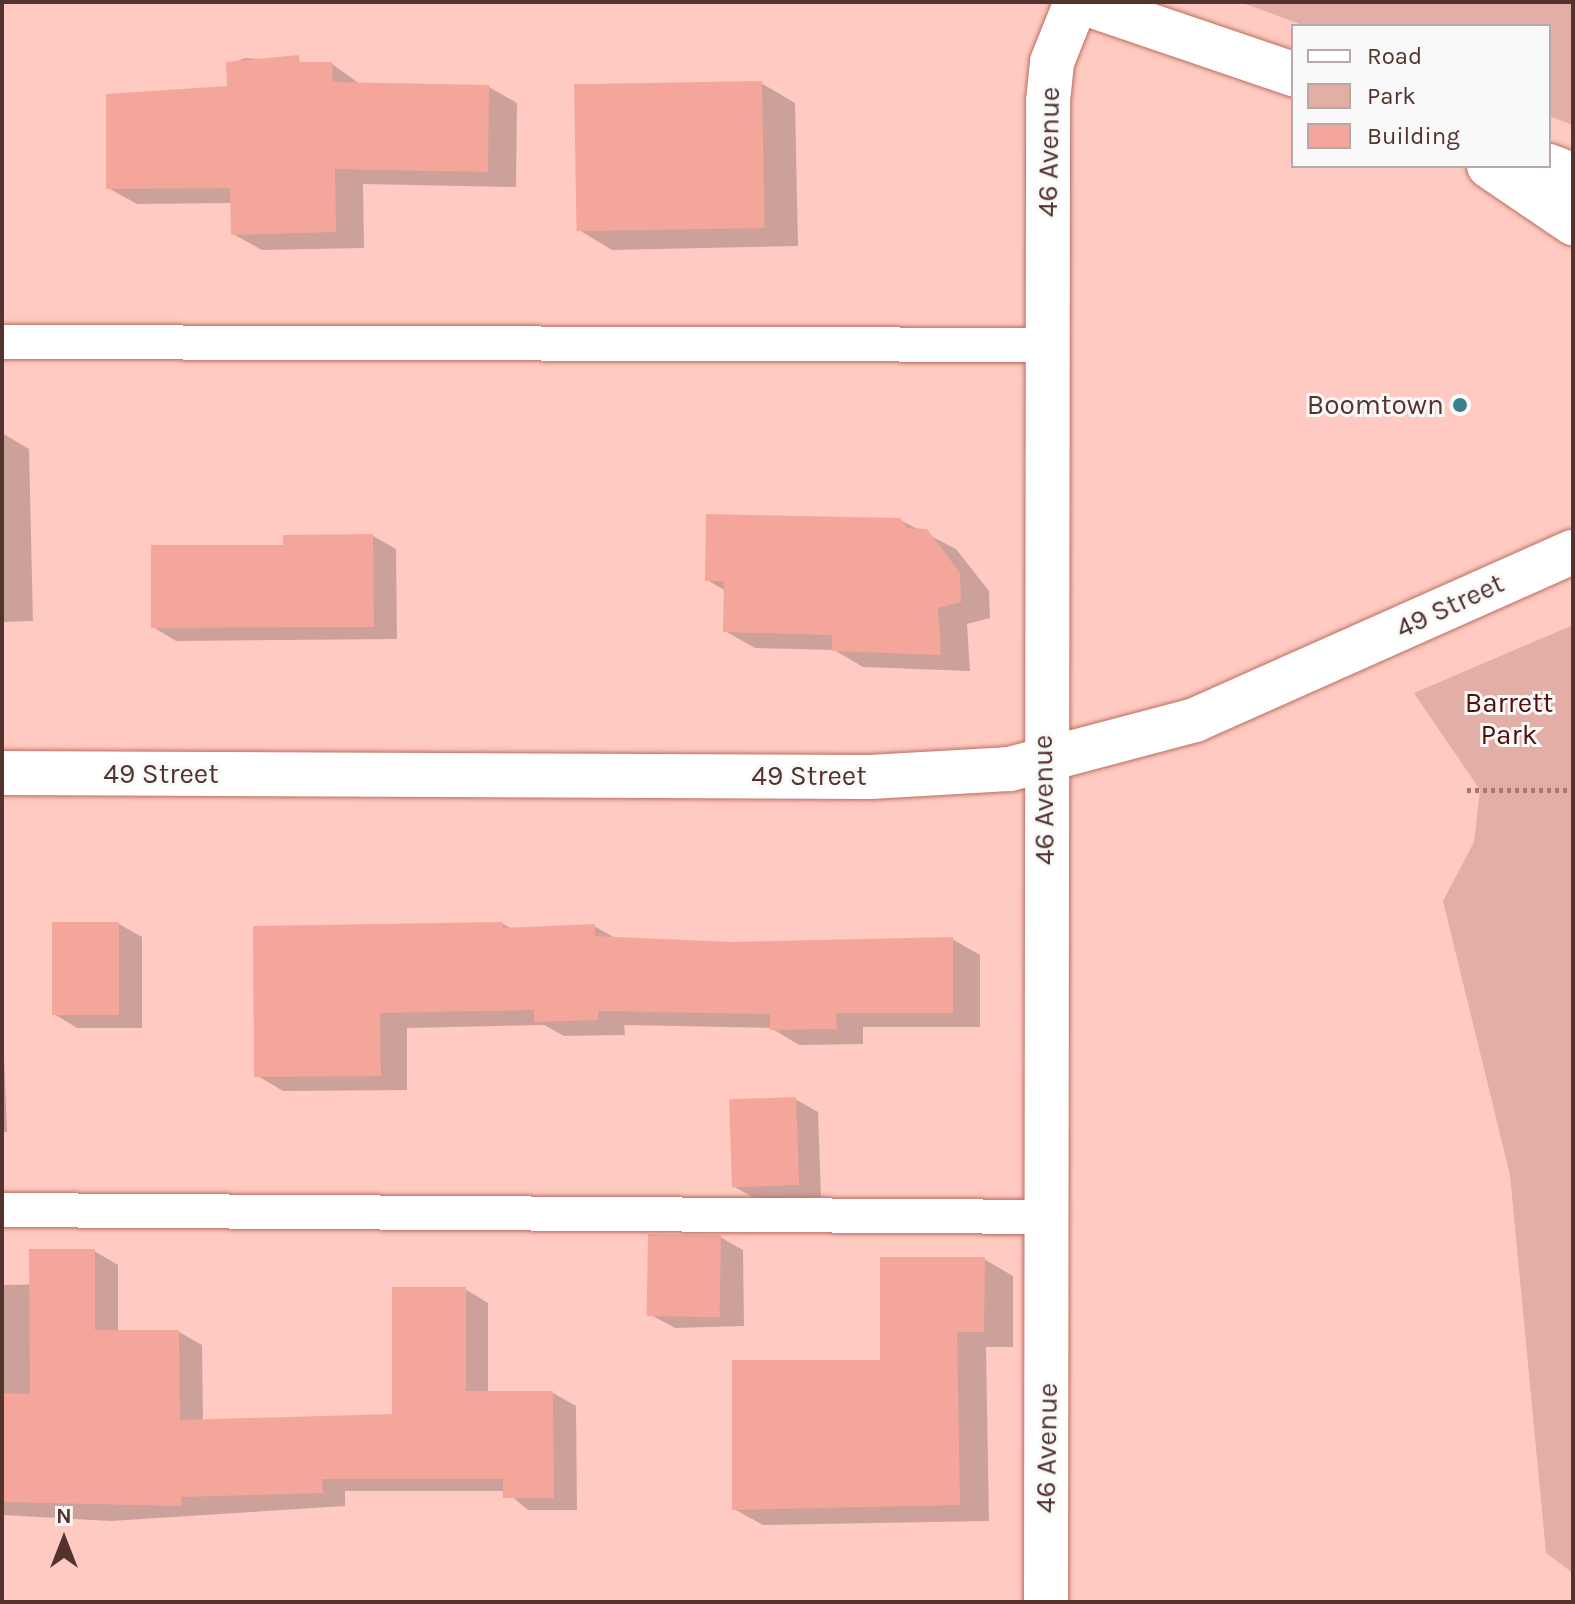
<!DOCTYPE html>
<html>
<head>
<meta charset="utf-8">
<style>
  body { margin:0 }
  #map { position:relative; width:1575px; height:1604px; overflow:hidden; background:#ffcac1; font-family:Karla,sans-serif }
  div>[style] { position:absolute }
  .green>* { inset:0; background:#e2aea5 }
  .shadow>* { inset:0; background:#0003 }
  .building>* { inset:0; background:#f4a69a; transform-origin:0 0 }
  .path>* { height:5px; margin-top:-2.5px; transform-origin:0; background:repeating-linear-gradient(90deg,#a47972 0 4px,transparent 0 8px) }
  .roads { filter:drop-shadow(0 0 2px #bb6d61) drop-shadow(0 0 2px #bb6d61) }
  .service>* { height:34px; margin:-17px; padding:0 17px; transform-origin:17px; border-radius:17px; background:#fff }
  .minor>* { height:44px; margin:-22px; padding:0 22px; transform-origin:22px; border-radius:22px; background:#fff }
  .secondary>* { height:44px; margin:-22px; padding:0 22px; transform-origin:22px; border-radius:22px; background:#fff }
  .dots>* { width:22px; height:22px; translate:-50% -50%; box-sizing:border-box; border:4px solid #f9f9f9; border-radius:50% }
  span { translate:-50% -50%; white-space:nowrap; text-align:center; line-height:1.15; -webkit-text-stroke:6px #f9f9f9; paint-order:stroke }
  .street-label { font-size:28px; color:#54322d }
  .poi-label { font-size:28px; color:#54322d }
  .right { translate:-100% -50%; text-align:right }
  .park-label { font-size:28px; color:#530f0a }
  .frame { position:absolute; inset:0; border:4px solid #54322d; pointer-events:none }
  .legend { position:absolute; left:1291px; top:24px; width:260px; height:144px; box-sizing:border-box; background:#f9f9f9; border:2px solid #b7a9a7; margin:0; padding:10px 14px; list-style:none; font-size:24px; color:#54322d }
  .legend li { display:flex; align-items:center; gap:16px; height:40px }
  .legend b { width:40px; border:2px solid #b7a9a7 }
  .north { position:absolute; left:24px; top:1500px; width:80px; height:80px; -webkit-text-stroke:6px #f9f9f9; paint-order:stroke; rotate:0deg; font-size:22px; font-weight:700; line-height:32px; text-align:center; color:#54322d }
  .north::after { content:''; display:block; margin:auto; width:28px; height:36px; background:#54322d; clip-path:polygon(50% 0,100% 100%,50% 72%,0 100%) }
</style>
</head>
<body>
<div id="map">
  <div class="green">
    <i style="clip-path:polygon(1240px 2px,1573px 2px,1573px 125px,1549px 116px,1549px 26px,1305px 26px)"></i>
    <i style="clip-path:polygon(1573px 625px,1573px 1573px,1546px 1553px,1510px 1175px,1443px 901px,1474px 842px,1480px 790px,1414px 693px)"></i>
  </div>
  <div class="shadow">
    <i style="clip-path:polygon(245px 58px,332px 64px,360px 84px,489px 87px,517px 103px,516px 187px,363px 184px,364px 248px,262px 250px,233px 234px,232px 203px,137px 204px,108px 188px,229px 88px,229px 64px)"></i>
    <i style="clip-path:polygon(761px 83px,795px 103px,798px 246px,612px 250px,579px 230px)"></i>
    <i style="clip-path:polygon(2px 433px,29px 449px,33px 621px,2px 622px)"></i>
    <i style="clip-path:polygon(900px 520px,956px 549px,989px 591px,990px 618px,967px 624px,970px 671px,863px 667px,834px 650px,755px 648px,725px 631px,726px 591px,707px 580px)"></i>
    <i style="clip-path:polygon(373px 536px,396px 549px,397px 639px,176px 641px,153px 627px,286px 547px)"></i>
    <i style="clip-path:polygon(119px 924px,142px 937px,142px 1028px,77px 1028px,54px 1014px)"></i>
    <i style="clip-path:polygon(503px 924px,514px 930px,594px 926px,617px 939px,731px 944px,952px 939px,980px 955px,980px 1027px,863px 1027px,863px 1044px,799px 1045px,771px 1028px,624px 1025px,625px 1035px,564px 1036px,544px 1025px,407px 1028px,407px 1090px,283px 1091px,256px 1075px)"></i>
    <i style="clip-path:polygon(2px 1005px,7px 1132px,2px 1132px)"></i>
    <i style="clip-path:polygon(795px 1099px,818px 1112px,821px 1197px,756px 1199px,733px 1186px)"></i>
    <i style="clip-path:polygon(720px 1237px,743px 1250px,744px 1326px,675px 1328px,651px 1315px)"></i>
    <i style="clip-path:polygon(94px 1251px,118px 1265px,118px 1332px,179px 1332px,202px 1345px,203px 1421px,394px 1416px,465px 1289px,488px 1303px,488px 1393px,553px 1393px,576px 1406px,577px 1510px,528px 1510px,505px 1491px,345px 1491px,345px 1506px,111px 1521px,2px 1515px,2px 1270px,3px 1285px,54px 1284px)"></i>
    <i style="clip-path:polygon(984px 1259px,1013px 1276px,1013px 1347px,986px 1347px,989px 1521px,763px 1525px,734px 1509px)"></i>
  </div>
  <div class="building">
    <i style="clip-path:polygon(299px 55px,299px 62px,332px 62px,333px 82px,489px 85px,488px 172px,335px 169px,336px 232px,231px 235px,230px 188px,106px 189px,106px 94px,227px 86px,226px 62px)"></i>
    <i style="left:762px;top:81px;width:147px;height:188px;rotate:89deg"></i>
    <i style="clip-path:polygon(706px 514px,900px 518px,907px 528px,927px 529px,960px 573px,961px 602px,938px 608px,941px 655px,832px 651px,832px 635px,723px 632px,724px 581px,705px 581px)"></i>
    <i style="clip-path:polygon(373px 534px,374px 627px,151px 628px,151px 545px,283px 545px,283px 535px)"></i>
    <i style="left:52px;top:922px;width:67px;height:93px"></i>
    <i style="clip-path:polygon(503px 922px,503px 928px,595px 924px,595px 936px,731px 942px,953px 937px,953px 1013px,836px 1013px,837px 1029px,770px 1030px,770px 1014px,598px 1011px,598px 1020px,534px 1022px,534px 1010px,380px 1013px,381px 1076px,254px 1077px,253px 926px)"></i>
    <i style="left:796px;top:1097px;width:88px;height:67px;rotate:88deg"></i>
    <i style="left:648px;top:1234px;width:73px;height:82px;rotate:1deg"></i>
    <i style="clip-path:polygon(29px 1249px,95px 1249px,95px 1330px,179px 1330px,180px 1420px,392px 1414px,392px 1287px,466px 1287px,466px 1391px,553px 1391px,554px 1498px,503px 1498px,503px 1479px,322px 1479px,323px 1493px,181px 1497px,182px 1506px,2px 1502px,2px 1393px,30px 1394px)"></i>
    <i style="clip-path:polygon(880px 1257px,985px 1257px,984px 1332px,957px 1332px,960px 1505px,732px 1510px,732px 1360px,880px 1360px)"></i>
  </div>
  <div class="path">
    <i style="left:1467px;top:790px;width:106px"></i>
  </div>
  <div class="roads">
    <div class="service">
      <i style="left:2px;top:342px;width:1044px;rotate:0.16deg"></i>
      <i style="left:2px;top:1210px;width:1047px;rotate:0.38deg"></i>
    </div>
    <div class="minor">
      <i style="left:1046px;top:1602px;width:1501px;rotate:-89.92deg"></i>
      <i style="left:1048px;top:101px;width:39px;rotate:-84deg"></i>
      <i style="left:1052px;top:62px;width:65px;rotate:-68.2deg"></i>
    </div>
    <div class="secondary">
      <i style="left:1081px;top:2px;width:224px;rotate:18.8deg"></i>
      <i style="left:1489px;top:166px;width:102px;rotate:34.2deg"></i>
      <i style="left:1549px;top:166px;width:26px;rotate:21deg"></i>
      <i style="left:2px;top:773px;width:868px;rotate:0.26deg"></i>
      <i style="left:870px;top:777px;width:140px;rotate:-3.3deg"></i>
      <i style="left:1010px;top:769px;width:191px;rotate:-14.8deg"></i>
      <i style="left:1195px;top:720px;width:414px;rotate:-24deg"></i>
    </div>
  </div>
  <div class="dots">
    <i style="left:1460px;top:405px;background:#3b818c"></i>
  </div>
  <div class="street-label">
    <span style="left:1049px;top:152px;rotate:-89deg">46 Avenue</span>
    <span style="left:1450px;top:606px;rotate:-25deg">49 Street</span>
    <span style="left:161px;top:774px">49 Street</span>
    <span style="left:809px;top:776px">49 Street</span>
    <span style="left:1044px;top:800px;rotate:-91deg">46 Avenue</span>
    <span style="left:1047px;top:1448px;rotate:-89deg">46 Avenue</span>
  </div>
  <div class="poi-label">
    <span class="right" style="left:1444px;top:405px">Boomtown</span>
  </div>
  <div class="park-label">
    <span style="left:1509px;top:719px">Barrett<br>Park</span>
  </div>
  <div class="frame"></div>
  <ul class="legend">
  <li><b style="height:10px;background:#fff"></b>Road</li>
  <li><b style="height:22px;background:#e2aea5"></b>Park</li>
  <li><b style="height:22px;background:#f4a69a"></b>Building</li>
  </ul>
  <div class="north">N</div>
</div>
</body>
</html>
